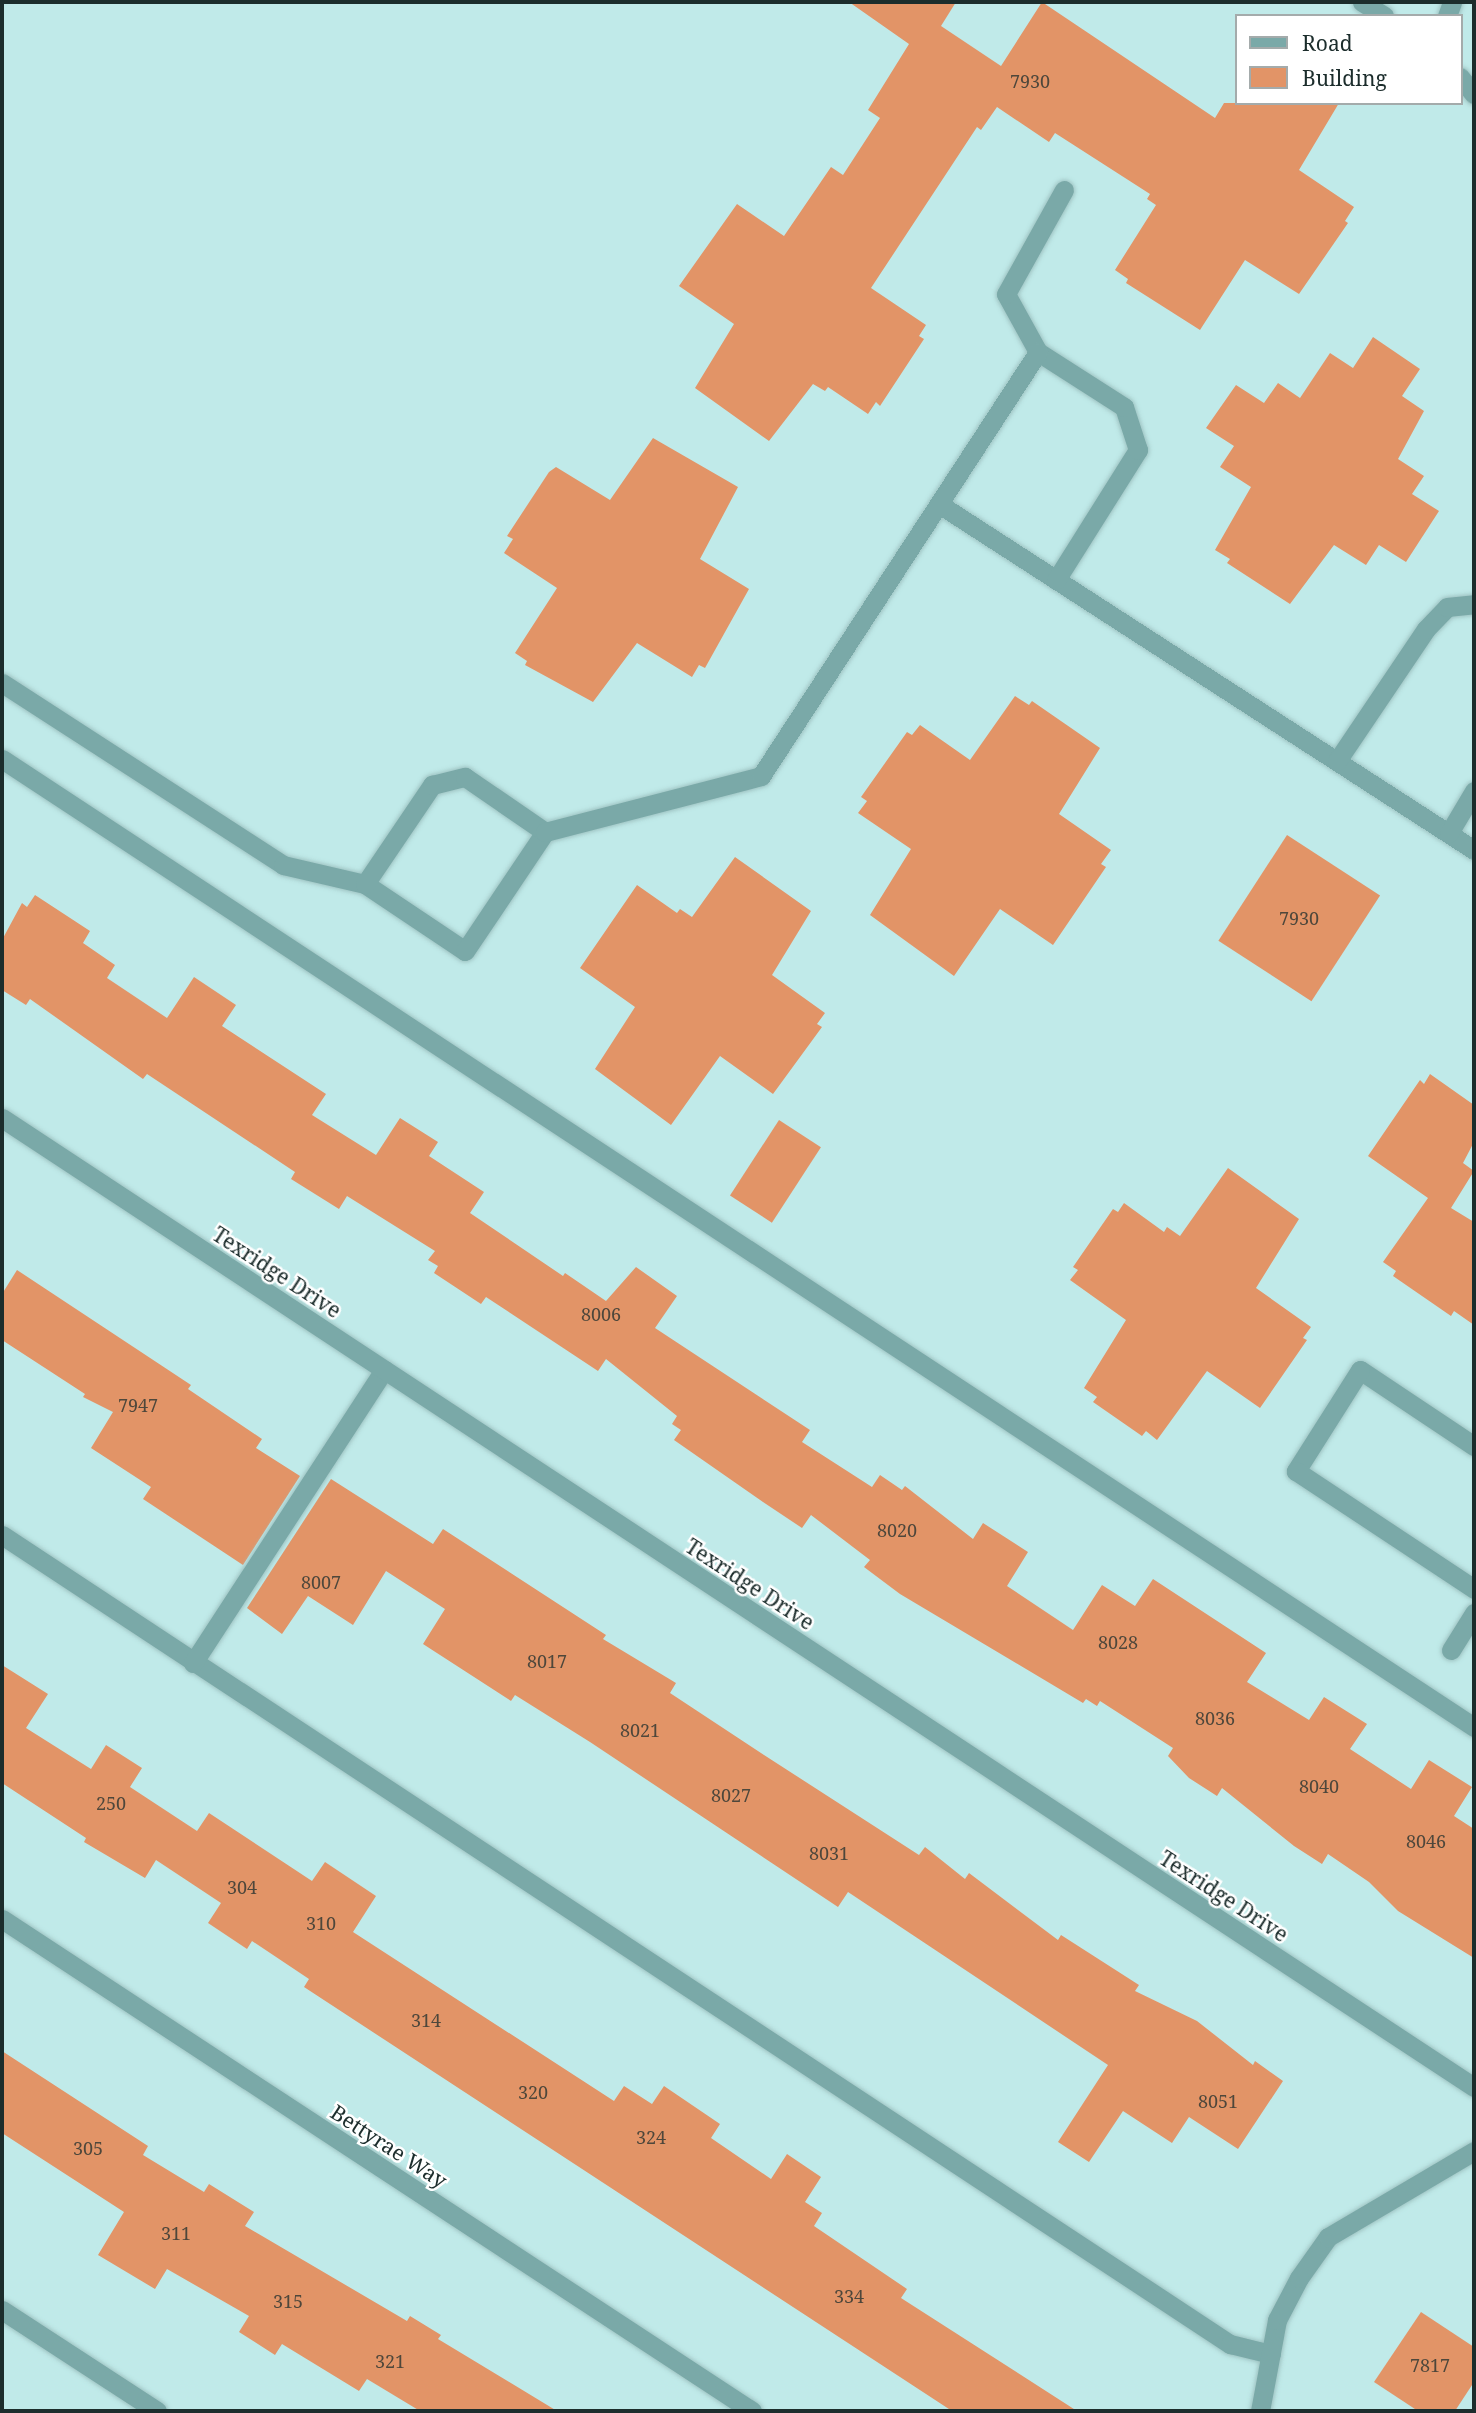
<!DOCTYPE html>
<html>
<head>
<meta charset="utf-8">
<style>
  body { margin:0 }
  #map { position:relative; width:1476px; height:2413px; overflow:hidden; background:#c0eae9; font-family:"Noto Serif",serif }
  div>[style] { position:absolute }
  .building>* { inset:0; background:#e29467; transform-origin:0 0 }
  .roads { filter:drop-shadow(0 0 2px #9fc4c3) drop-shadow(0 0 2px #9fc4c3) }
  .service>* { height:19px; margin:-9.5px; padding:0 9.5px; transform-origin:9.5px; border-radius:9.5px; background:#7aa9a8 }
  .minor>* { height:19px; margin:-9.5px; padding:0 9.5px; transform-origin:9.5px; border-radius:9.5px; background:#7aa9a8 }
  span { translate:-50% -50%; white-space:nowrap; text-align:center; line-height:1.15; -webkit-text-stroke:5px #fff; paint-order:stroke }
  .number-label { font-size:18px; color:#4e473b }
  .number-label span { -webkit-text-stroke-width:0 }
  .street-label { font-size:21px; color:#1c2d2c }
  .frame { position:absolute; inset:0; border:4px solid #1c2d2c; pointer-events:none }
  .legend { position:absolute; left:1235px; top:14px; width:228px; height:91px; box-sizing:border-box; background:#fff; border:2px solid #a4abab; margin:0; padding:9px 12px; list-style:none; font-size:21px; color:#1c2d2c }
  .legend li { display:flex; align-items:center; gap:14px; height:35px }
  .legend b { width:35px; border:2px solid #a4abab }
</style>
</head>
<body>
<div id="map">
  <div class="building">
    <i style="clip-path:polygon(849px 2px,956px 2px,941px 26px,1001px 66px,1042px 2px,1215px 118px,1224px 103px,1339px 103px,1299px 170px,1354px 207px,1345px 221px,1348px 223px,1299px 294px,1245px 260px,1200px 330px,1126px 283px,1128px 279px,1115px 270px,1156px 205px,1147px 199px,1150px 194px,1055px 133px,1049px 142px,997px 107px,981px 130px,977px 127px,871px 288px,926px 325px,919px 336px,924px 339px,880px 406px,876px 402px,868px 414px,828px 387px,825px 391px,813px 384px,769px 441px,695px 388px,734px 324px,679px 286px,737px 204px,784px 236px,831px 167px,843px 175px,880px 118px,868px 110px,909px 44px)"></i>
    <i style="clip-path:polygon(1373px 337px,1420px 369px,1402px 396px,1424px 411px,1398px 459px,1424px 476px,1412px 494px,1439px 511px,1406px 562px,1379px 545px,1366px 565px,1334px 545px,1290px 604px,1227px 563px,1230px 559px,1215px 550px,1251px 487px,1220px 467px,1234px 446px,1206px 428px,1236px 385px,1264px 403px,1278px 383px,1300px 398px,1330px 353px,1353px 368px)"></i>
    <i style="clip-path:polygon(653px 438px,738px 487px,700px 559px,749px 589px,705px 668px,699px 665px,692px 677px,637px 643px,593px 702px,525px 665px,527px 661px,515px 653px,557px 588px,504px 553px,513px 539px,507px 536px,549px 472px,556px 467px,610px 500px)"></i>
    <i style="clip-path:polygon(1015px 696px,1029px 705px,1032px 701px,1100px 748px,1059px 814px,1111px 850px,1101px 864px,1106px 867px,1053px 945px,1000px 909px,954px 976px,870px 915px,911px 849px,858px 813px,867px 801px,861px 797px,907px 732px,912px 735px,920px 725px,970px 760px)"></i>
    <i style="left:1287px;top:835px;width:111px;height:126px;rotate:33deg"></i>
    <i style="clip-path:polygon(735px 857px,811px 911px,772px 975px,825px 1013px,817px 1024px,822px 1027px,773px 1094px,720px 1056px,671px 1125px,595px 1069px,635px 1007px,580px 968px,637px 885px,677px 913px,680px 909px,692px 917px)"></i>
    <i style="clip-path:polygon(35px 895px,90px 931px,83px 943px,115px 965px,107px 978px,167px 1018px,194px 977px,236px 1005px,222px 1026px,326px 1094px,312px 1115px,376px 1155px,400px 1118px,438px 1142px,429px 1156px,484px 1192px,470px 1213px,563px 1276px,565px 1273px,606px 1301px,636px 1267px,677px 1296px,655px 1328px,810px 1430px,802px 1442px,872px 1487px,880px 1475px,902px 1490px,905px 1486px,973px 1539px,983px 1523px,1028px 1552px,1007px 1586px,1073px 1630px,1102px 1585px,1135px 1606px,1153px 1579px,1266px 1653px,1247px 1682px,1309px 1720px,1324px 1697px,1367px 1724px,1350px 1749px,1411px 1789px,1429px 1760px,1472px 1787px,1454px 1816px,1474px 1829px,1474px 1958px,1398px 1911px,1369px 1882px,1328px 1854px,1322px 1864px,1294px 1846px,1222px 1788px,1217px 1796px,1189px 1778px,1168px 1756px,1173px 1748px,1100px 1701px,1097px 1706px,1086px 1699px,1083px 1703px,900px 1594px,864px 1567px,870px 1560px,811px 1515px,802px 1528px,763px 1502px,674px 1440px,681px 1430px,672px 1424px,677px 1416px,606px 1359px,598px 1371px,486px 1297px,481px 1304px,434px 1273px,438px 1266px,428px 1260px,435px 1251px,347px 1196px,339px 1209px,291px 1179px,295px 1172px,147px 1074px,143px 1079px,30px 999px,26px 1005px,2px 990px,2px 940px,22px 903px,27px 907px)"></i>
    <i style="clip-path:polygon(1430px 1074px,1474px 1105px,1474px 1142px,1463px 1163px,1474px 1171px,1451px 1208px,1474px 1222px,1474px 1325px,1454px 1311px,1451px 1316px,1393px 1276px,1396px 1271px,1383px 1262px,1428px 1198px,1368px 1156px,1420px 1080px,1424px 1084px)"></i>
    <i style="left:779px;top:1120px;width:50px;height:90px;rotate:33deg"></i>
    <i style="clip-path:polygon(1228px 1168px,1299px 1219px,1256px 1288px,1311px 1327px,1303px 1338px,1307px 1340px,1260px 1408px,1207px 1371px,1157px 1440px,1146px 1431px,1142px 1436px,1093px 1402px,1097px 1397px,1084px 1388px,1126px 1320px,1070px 1280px,1078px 1270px,1073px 1267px,1113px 1209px,1118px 1212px,1124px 1203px,1164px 1232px,1167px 1227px,1180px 1236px)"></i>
    <i style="clip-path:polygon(17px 1270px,191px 1385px,188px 1389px,262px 1439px,256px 1448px,300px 1476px,243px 1565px,143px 1499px,151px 1487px,91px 1448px,113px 1412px,83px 1397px,85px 1394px,2px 1340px,2px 1294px)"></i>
    <i style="clip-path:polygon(331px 1479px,433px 1544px,443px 1529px,606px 1635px,603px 1639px,676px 1683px,670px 1693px,764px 1755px,919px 1855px,925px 1847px,965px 1879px,969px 1873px,1058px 1940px,1061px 1935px,1139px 1985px,1135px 1991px,1197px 2021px,1253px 2065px,1255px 2061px,1283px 2081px,1238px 2149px,1189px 2117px,1172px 2143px,1123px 2111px,1089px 2162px,1058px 2142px,1108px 2065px,848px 1892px,838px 1907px,590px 1742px,515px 1695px,511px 1701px,423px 1644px,445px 1609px,386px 1571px,353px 1625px,308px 1596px,282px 1634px,247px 1608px)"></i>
    <i style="clip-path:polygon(2px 1665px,48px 1694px,26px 1728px,91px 1769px,106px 1745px,142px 1768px,130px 1787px,197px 1831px,209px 1813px,312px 1881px,325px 1862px,376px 1896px,353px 1932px,614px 2101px,624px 2086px,652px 2104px,664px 2086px,720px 2124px,711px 2138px,771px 2179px,787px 2154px,821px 2177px,805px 2202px,822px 2213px,814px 2226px,907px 2289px,901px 2298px,1077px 2411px,952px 2411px,304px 1987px,309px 1979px,252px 1941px,247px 1949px,208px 1923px,221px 1903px,156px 1860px,145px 1878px,84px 1842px,86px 1838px,2px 1783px)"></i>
    <i style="clip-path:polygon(2px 2051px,148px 2146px,143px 2155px,204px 2192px,209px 2184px,254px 2212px,245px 2226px,407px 2321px,410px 2316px,441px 2335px,438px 2339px,557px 2411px,420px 2411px,367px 2379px,359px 2391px,282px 2344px,275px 2355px,239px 2332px,249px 2316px,167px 2269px,155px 2289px,98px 2255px,124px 2212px,2px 2133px)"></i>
    <i style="clip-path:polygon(1421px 2312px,1474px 2347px,1474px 2382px,1455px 2411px,1418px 2411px,1374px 2382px)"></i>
  </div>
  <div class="roads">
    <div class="service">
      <i style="left:1362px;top:2px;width:26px;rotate:32deg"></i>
      <i style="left:1447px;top:16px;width:15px;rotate:-70deg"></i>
      <i style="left:1460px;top:77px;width:22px;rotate:51deg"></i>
      <i style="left:939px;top:504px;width:637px;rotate:32.89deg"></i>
      <i style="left:1056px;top:580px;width:154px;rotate:-57.8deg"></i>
      <i style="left:1138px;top:450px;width:45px;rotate:-108deg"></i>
      <i style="left:1124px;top:407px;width:102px;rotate:-147.4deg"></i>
      <i style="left:1038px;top:352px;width:66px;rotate:-118.9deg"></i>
      <i style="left:1006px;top:294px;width:119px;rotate:-60.9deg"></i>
      <i style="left:2px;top:683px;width:335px;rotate:32.9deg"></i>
      <i style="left:283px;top:865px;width:84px;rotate:13deg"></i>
      <i style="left:365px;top:884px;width:120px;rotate:33.8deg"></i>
      <i style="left:465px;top:951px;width:143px;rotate:-56.1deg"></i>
      <i style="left:2px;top:759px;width:1762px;rotate:33.33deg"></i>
      <i style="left:1337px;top:761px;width:159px;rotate:-56deg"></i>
      <i style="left:1426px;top:629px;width:30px;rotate:-46deg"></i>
      <i style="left:1447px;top:607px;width:27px;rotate:-6deg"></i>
      <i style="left:1449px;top:833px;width:49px;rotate:-59.2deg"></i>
      <i style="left:365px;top:884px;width:120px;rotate:-55.9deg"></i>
      <i style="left:432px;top:785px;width:34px;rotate:-14deg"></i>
      <i style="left:465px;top:777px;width:97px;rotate:34.5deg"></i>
      <i style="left:545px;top:832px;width:223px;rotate:-14.5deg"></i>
      <i style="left:761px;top:776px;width:506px;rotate:-56.84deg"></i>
      <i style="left:1474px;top:1446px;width:137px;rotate:-146.3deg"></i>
      <i style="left:1360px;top:1370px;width:120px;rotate:122.4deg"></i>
      <i style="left:1296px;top:1471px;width:214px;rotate:33.5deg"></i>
      <i style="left:2px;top:1535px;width:1471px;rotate:33.38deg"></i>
      <i style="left:1230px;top:2344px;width:42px;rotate:13.7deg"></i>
      <i style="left:1451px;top:1650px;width:44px;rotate:-58.1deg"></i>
      <i style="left:193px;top:1663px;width:350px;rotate:-56.9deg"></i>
      <i style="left:2px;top:2310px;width:185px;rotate:33.1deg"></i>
    </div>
    <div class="minor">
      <i style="left:2px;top:1118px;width:1762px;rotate:33.36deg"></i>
      <i style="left:2px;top:1919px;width:897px;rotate:33.26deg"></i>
      <i style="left:1260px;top:2411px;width:93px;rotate:-79.4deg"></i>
      <i style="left:1277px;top:2320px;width:47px;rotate:-62.4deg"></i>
      <i style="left:1299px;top:2278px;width:50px;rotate:-54.7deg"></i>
      <i style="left:1328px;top:2237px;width:169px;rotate:-30.5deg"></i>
    </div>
  </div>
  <div class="number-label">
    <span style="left:1030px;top:81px">7930</span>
    <span style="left:1299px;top:918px">7930</span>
    <span style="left:601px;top:1314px">8006</span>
    <span style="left:138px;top:1405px">7947</span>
    <span style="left:897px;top:1530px">8020</span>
    <span style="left:321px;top:1582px">8007</span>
    <span style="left:1118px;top:1642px">8028</span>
    <span style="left:547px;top:1661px">8017</span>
    <span style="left:1215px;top:1718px">8036</span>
    <span style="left:640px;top:1730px">8021</span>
    <span style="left:1319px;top:1786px">8040</span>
    <span style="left:731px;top:1795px">8027</span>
    <span style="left:111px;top:1803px">250</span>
    <span style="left:1426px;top:1841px">8046</span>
    <span style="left:829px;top:1853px">8031</span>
    <span style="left:242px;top:1887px">304</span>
    <span style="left:321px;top:1923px">310</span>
    <span style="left:426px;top:2020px">314</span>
    <span style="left:533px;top:2092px">320</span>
    <span style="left:1218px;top:2101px">8051</span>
    <span style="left:651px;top:2137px">324</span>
    <span style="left:88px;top:2148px">305</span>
    <span style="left:176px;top:2233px">311</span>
    <span style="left:849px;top:2296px">334</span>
    <span style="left:288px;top:2301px">315</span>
    <span style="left:390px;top:2361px">321</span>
    <span style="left:1430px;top:2365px">7817</span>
  </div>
  <div class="street-label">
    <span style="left:277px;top:1272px;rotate:33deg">Texridge Drive</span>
    <span style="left:750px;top:1584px;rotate:33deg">Texridge Drive</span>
    <span style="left:1224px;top:1896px;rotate:33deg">Texridge Drive</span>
    <span style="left:389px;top:2146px;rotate:33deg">Bettyrae Way</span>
  </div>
  <div class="frame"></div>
  <ul class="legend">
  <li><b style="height:9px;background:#7aa9a8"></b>Road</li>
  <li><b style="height:19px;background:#e29467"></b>Building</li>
  </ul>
</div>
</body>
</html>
